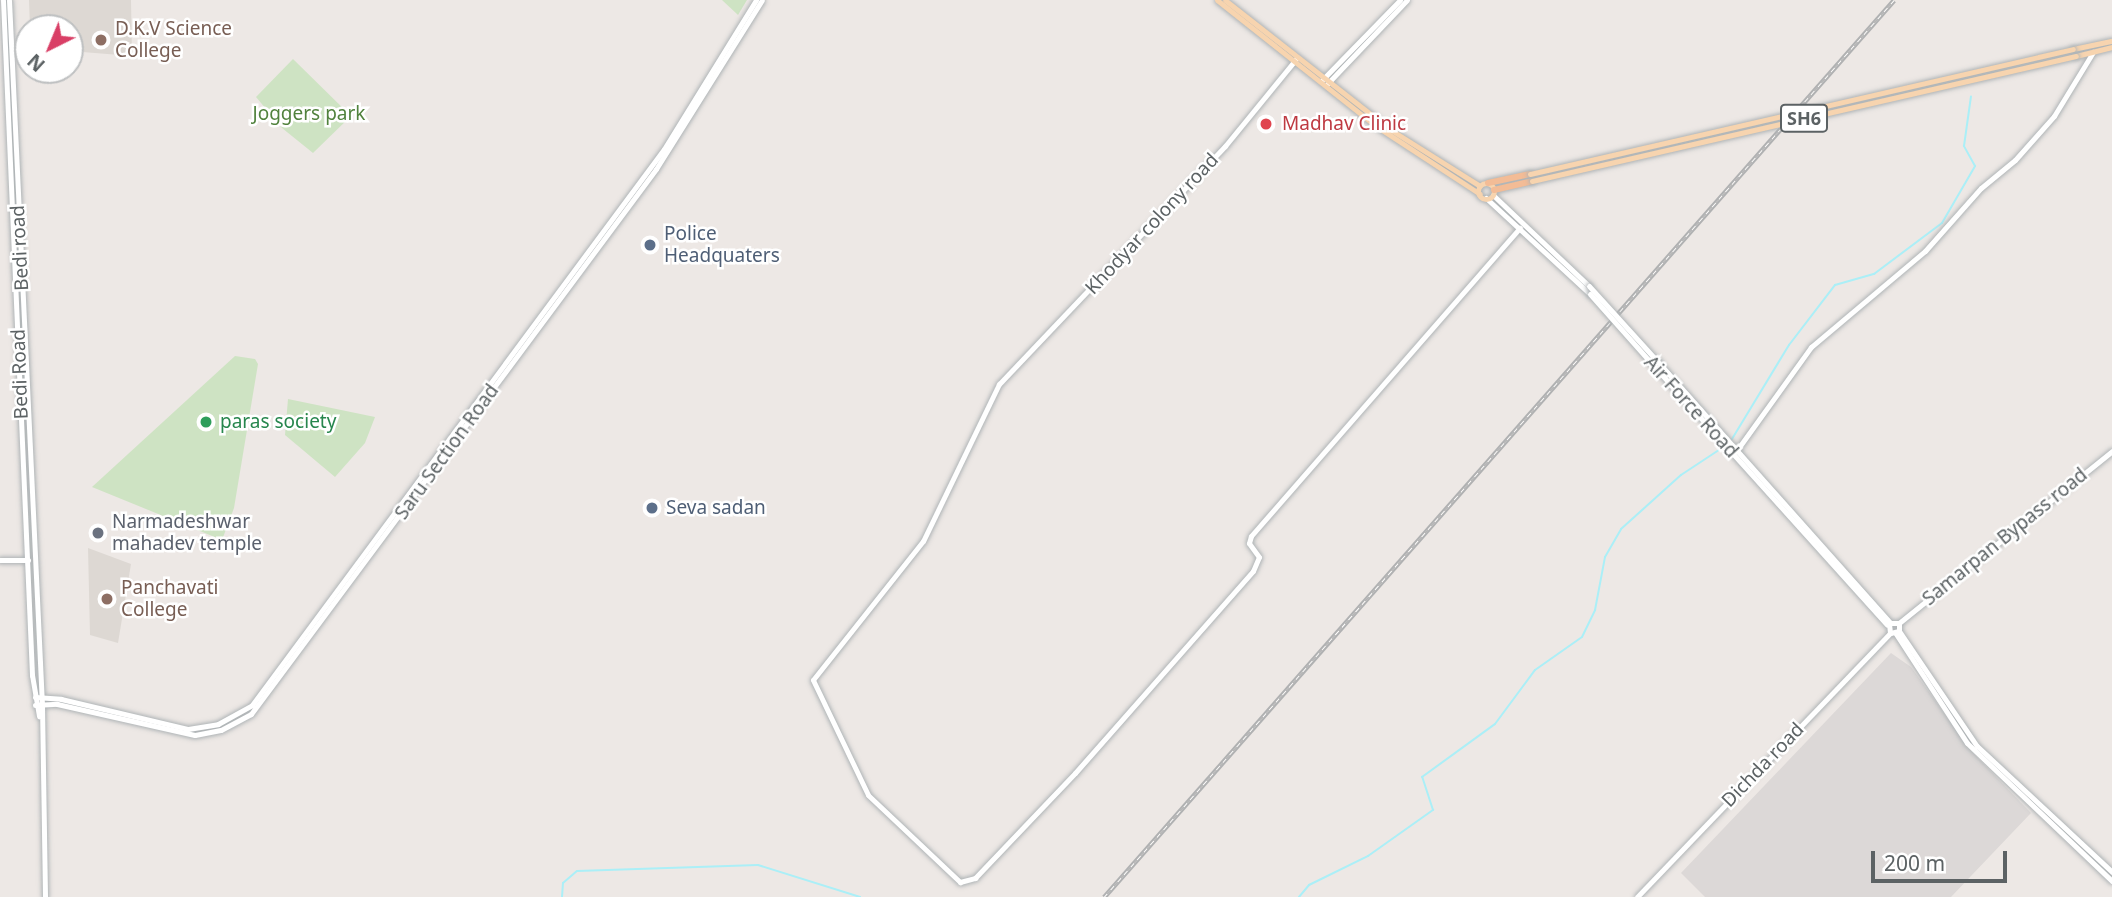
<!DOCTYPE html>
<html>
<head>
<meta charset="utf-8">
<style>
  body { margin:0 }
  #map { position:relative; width:2112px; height:897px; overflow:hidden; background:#ede8e5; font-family:"Noto Sans",sans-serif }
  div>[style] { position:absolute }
  .industrial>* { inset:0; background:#dcd8d7 }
  .education>* { inset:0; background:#ddd8d3 }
  .green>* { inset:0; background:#cee3c3 }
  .stream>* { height:2px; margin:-1px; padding:0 1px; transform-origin:1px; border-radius:1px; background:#abeff7 }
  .roads { filter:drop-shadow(0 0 2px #afb4b6) drop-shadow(0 0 2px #afb4b6) }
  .secondary>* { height:5px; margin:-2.5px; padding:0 2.5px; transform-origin:2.5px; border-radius:2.5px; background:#fff }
  .primary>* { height:5px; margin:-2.5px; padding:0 2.5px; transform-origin:2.5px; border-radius:2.5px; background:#f7d4af }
  .primary>.ring { margin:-2.5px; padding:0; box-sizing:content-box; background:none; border:5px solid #f7d4af; border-radius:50% }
  .highway>* { height:6px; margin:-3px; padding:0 3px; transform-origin:3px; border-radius:3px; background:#f3bc96 }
  .rail>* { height:4.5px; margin-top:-2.25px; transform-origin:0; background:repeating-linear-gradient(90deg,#fff 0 5px,#b0b1b2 0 10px); box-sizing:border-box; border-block:2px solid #b0b1b2 }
  .bridges { filter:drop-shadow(0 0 2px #afb4b6) drop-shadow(0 0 2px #afb4b6) }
  .secondary-bridge>* { height:5px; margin:-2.5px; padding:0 2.5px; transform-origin:2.5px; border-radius:2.5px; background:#fff }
  .primary-bridge>* { height:5px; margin:-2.5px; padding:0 2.5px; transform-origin:2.5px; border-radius:2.5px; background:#f7d4af }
  .dots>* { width:19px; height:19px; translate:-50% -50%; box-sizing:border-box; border:4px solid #fff; border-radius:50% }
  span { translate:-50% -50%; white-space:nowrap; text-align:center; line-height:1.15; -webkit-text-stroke:5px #fff; paint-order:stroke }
  .shield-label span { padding:2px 5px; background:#fff; border:2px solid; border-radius:5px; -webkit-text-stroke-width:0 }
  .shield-label { font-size:18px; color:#5c6264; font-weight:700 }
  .education-label { font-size:19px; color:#785e54 }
  .left { translate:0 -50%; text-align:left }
  .park-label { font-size:19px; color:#51823d }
  .health-label { font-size:19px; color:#be3a42 }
  .street-label { font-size:19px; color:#5c6264 }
  .service-label { font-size:19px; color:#4e5e75 }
  .leisure-label { font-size:19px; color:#27864d }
  .worship-label { font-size:19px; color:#5b616d }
  .north { position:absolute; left:14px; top:14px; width:70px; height:70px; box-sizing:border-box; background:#fff; border:2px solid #bec0c1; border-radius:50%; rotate:223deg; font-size:19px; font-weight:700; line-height:28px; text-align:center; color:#5c6264 }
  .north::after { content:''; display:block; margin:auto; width:24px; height:32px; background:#d93f66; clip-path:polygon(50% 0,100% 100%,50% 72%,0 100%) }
  .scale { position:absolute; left:1871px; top:851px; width:136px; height:32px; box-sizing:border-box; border:4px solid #5c6264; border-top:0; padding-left:9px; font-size:21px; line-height:24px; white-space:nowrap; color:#5c6264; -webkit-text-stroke:5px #fff; paint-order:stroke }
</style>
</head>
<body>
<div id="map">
  <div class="industrial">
    <i style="clip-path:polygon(1891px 653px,1911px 667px,1971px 751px,2031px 813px,1951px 897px,1705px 897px,1681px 873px)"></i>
  </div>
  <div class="education">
    <i style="clip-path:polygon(29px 0,131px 0,132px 56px,70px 51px,70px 28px,30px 28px)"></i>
    <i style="clip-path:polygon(88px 548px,131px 564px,118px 643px,90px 635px)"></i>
  </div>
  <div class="green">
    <i style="clip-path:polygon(722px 0,747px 0,738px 15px)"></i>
    <i style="clip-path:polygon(293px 59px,351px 116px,313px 153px,282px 128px,256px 97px)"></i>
    <i style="clip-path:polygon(235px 356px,255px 359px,258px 364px,234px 508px,222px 540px,92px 487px)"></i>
    <i style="clip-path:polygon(288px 399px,375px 417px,365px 443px,335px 477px,285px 435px)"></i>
  </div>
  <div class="stream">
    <i style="left:1732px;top:439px;width:110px;rotate:-58.8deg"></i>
    <i style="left:1789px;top:345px;width:76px;rotate:-52.5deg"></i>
    <i style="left:1835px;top:285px;width:41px;rotate:-15.8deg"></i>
    <i style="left:1874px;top:274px;width:85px;rotate:-36.9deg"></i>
    <i style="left:1942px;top:223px;width:66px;rotate:-59.9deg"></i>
    <i style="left:1975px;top:166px;width:23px;rotate:-119deg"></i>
    <i style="left:1964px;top:146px;width:50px;rotate:-82deg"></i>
    <i style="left:562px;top:897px;width:14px;rotate:-86deg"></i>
    <i style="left:563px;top:883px;width:18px;rotate:-41deg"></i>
    <i style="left:577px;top:871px;width:181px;rotate:-1.9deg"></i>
    <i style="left:758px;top:865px;width:107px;rotate:17.4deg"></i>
    <i style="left:1299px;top:897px;width:16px;rotate:-50deg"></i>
    <i style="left:1309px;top:885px;width:66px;rotate:-26.2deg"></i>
    <i style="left:1368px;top:856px;width:80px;rotate:-35.3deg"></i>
    <i style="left:1433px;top:810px;width:35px;rotate:-108deg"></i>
    <i style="left:1422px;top:777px;width:90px;rotate:-36deg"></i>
    <i style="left:1495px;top:724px;width:67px;rotate:-53.5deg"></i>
    <i style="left:1535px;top:670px;width:57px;rotate:-35.1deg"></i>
    <i style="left:1582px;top:637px;width:30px;rotate:-64deg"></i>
    <i style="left:1595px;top:610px;width:54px;rotate:-79.3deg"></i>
    <i style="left:1605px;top:557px;width:32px;rotate:-60deg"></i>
    <i style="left:1621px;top:529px;width:81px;rotate:-42deg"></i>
    <i style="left:1681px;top:475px;width:49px;rotate:-33.4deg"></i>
  </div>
  <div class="roads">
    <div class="secondary">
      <i style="left:3px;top:0;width:676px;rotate:87.54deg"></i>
      <i style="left:32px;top:675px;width:42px;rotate:80.3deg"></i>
      <i style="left:9px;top:0;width:706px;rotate:87.32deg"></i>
      <i style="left:42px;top:705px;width:192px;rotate:89.1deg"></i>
      <i style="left:1296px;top:59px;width:112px;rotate:129.2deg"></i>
      <i style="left:1225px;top:146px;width:328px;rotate:133.5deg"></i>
      <i style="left:999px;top:384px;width:174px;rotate:115.8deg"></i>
      <i style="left:923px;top:541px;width:177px;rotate:128.4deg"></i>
      <i style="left:813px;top:680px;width:127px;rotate:64.4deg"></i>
      <i style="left:868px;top:795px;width:127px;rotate:43.4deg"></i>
      <i style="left:960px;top:882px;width:16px;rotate:-15deg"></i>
      <i style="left:975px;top:878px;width:145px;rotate:-46.4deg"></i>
      <i style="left:1075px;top:773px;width:269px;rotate:-48.6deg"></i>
      <i style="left:1253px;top:571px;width:15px;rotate:-67deg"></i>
      <i style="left:1259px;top:557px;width:17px;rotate:-126deg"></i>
      <i style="left:1249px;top:543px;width:7px;rotate:-74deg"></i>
      <i style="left:1251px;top:536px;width:409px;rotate:-48.9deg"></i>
      <i style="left:1322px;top:80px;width:112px;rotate:-45.7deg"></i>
      <i style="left:1327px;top:84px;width:116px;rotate:-46.4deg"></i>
      <i style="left:1493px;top:195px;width:132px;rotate:43.5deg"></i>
      <i style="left:1486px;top:198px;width:142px;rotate:42.7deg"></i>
      <i style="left:1658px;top:362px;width:348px;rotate:48.3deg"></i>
      <i style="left:1654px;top:366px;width:348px;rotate:48deg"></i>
      <i style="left:1737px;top:450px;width:127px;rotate:-54.3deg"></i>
      <i style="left:1811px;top:347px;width:149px;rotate:-40.1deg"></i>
      <i style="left:1925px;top:251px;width:84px;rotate:-48.4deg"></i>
      <i style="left:1981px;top:188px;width:44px;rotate:-39.5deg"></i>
      <i style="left:2015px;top:160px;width:59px;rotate:-48.4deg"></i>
      <i style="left:2054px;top:116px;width:75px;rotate:-58.6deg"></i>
      <i style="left:0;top:560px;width:28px"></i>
      <i style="left:1899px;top:623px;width:274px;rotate:-38.9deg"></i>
      <i style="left:1899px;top:631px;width:9px;rotate:167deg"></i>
      <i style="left:1890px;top:633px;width:10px;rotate:-96deg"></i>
      <i style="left:1889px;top:623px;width:10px"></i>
      <i style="left:1899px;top:623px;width:8px;rotate:90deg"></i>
      <i style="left:1899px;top:631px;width:139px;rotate:55.9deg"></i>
      <i style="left:1977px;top:746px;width:185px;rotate:43deg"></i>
      <i style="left:1896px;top:634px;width:130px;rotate:56.9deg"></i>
      <i style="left:1967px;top:743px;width:200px;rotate:43.6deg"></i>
      <i style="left:35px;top:697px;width:26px;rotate:4deg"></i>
      <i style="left:61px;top:699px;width:130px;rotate:13.3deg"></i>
      <i style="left:188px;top:729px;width:30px;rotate:-9deg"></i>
      <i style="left:218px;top:724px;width:39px;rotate:-29deg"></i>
      <i style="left:252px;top:705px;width:692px;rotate:-53.46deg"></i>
      <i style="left:664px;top:149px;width:175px;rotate:-58.3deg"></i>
      <i style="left:35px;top:705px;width:22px;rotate:-3deg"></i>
      <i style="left:57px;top:704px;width:141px;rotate:12.7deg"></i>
      <i style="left:195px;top:735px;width:26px;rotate:-11deg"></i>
      <i style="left:221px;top:730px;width:34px;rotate:-28deg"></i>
      <i style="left:251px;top:714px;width:679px;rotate:-53.38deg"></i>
      <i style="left:656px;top:169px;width:199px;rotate:-57.9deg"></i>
      <i style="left:1637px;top:897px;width:366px;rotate:-46.2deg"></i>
    </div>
    <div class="primary">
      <i style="left:1217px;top:0;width:203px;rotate:38.4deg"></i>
      <i style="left:1376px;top:126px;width:124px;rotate:33.2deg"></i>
      <i style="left:1225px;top:0;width:211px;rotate:38.1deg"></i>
      <i style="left:1391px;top:130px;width:105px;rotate:32.2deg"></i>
      <i style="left:2073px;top:49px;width:40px;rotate:-12deg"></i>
      <i style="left:2076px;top:56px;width:37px;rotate:-14deg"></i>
      <i class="ring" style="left:1478px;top:183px;width:11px;height:11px"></i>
    </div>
    <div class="highway">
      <i style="left:1488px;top:183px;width:43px;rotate:-12.1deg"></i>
      <i style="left:1494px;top:190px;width:39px;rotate:-13deg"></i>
    </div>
  </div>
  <div class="rail">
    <i style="left:1104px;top:897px;width:1195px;rotate:-48.63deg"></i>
  </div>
  <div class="bridges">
    <div class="secondary-bridge">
      <i style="left:1589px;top:286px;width:103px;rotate:47.8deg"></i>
      <i style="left:1590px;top:294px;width:96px;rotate:48.4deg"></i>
    </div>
    <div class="primary-bridge">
      <i style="left:1530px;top:174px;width:557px;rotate:-12.96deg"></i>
      <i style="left:1532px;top:181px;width:558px;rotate:-12.94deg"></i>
    </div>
  </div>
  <div class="dots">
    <i style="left:101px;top:40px;background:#8d6e63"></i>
    <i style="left:1266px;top:124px;background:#e0444e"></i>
    <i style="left:650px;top:245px;background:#5c6f8a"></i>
    <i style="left:206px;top:422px;background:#2e9e5b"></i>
    <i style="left:652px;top:508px;background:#5c6f8a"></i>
    <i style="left:98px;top:533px;background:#6b7280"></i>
    <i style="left:107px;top:599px;background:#8d6e63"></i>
  </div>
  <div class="shield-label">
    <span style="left:1804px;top:118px">SH6</span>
  </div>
  <div class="education-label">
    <span class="left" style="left:115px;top:40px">D.K.V Science<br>College</span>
    <span class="left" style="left:121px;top:599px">Panchavati<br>College</span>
  </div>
  <div class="park-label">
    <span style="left:309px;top:114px">Joggers park</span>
  </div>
  <div class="health-label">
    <span class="left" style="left:1282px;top:124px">Madhav Clinic</span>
  </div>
  <div class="street-label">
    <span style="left:1152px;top:224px;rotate:-47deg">Khodyar colony road</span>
    <span style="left:20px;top:248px;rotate:-93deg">Bedi road</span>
    <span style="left:20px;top:374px;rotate:-92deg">Bedi Road</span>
    <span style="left:1691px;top:407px;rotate:48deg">Air Force Road</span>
    <span style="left:447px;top:452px;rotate:-54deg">Saru Section Road</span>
    <span style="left:2005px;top:537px;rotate:-39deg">Samarpan Bypass road</span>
    <span style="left:1763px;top:765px;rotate:-46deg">Dichda road</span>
  </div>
  <div class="service-label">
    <span class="left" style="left:664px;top:245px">Police<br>Headquaters</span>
    <span class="left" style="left:666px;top:508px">Seva sadan</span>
  </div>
  <div class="leisure-label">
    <span class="left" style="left:220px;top:422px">paras society</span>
  </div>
  <div class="worship-label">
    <span class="left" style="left:112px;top:533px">Narmadeshwar<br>mahadev temple</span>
  </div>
  <div class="north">N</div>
  <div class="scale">200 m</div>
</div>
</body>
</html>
